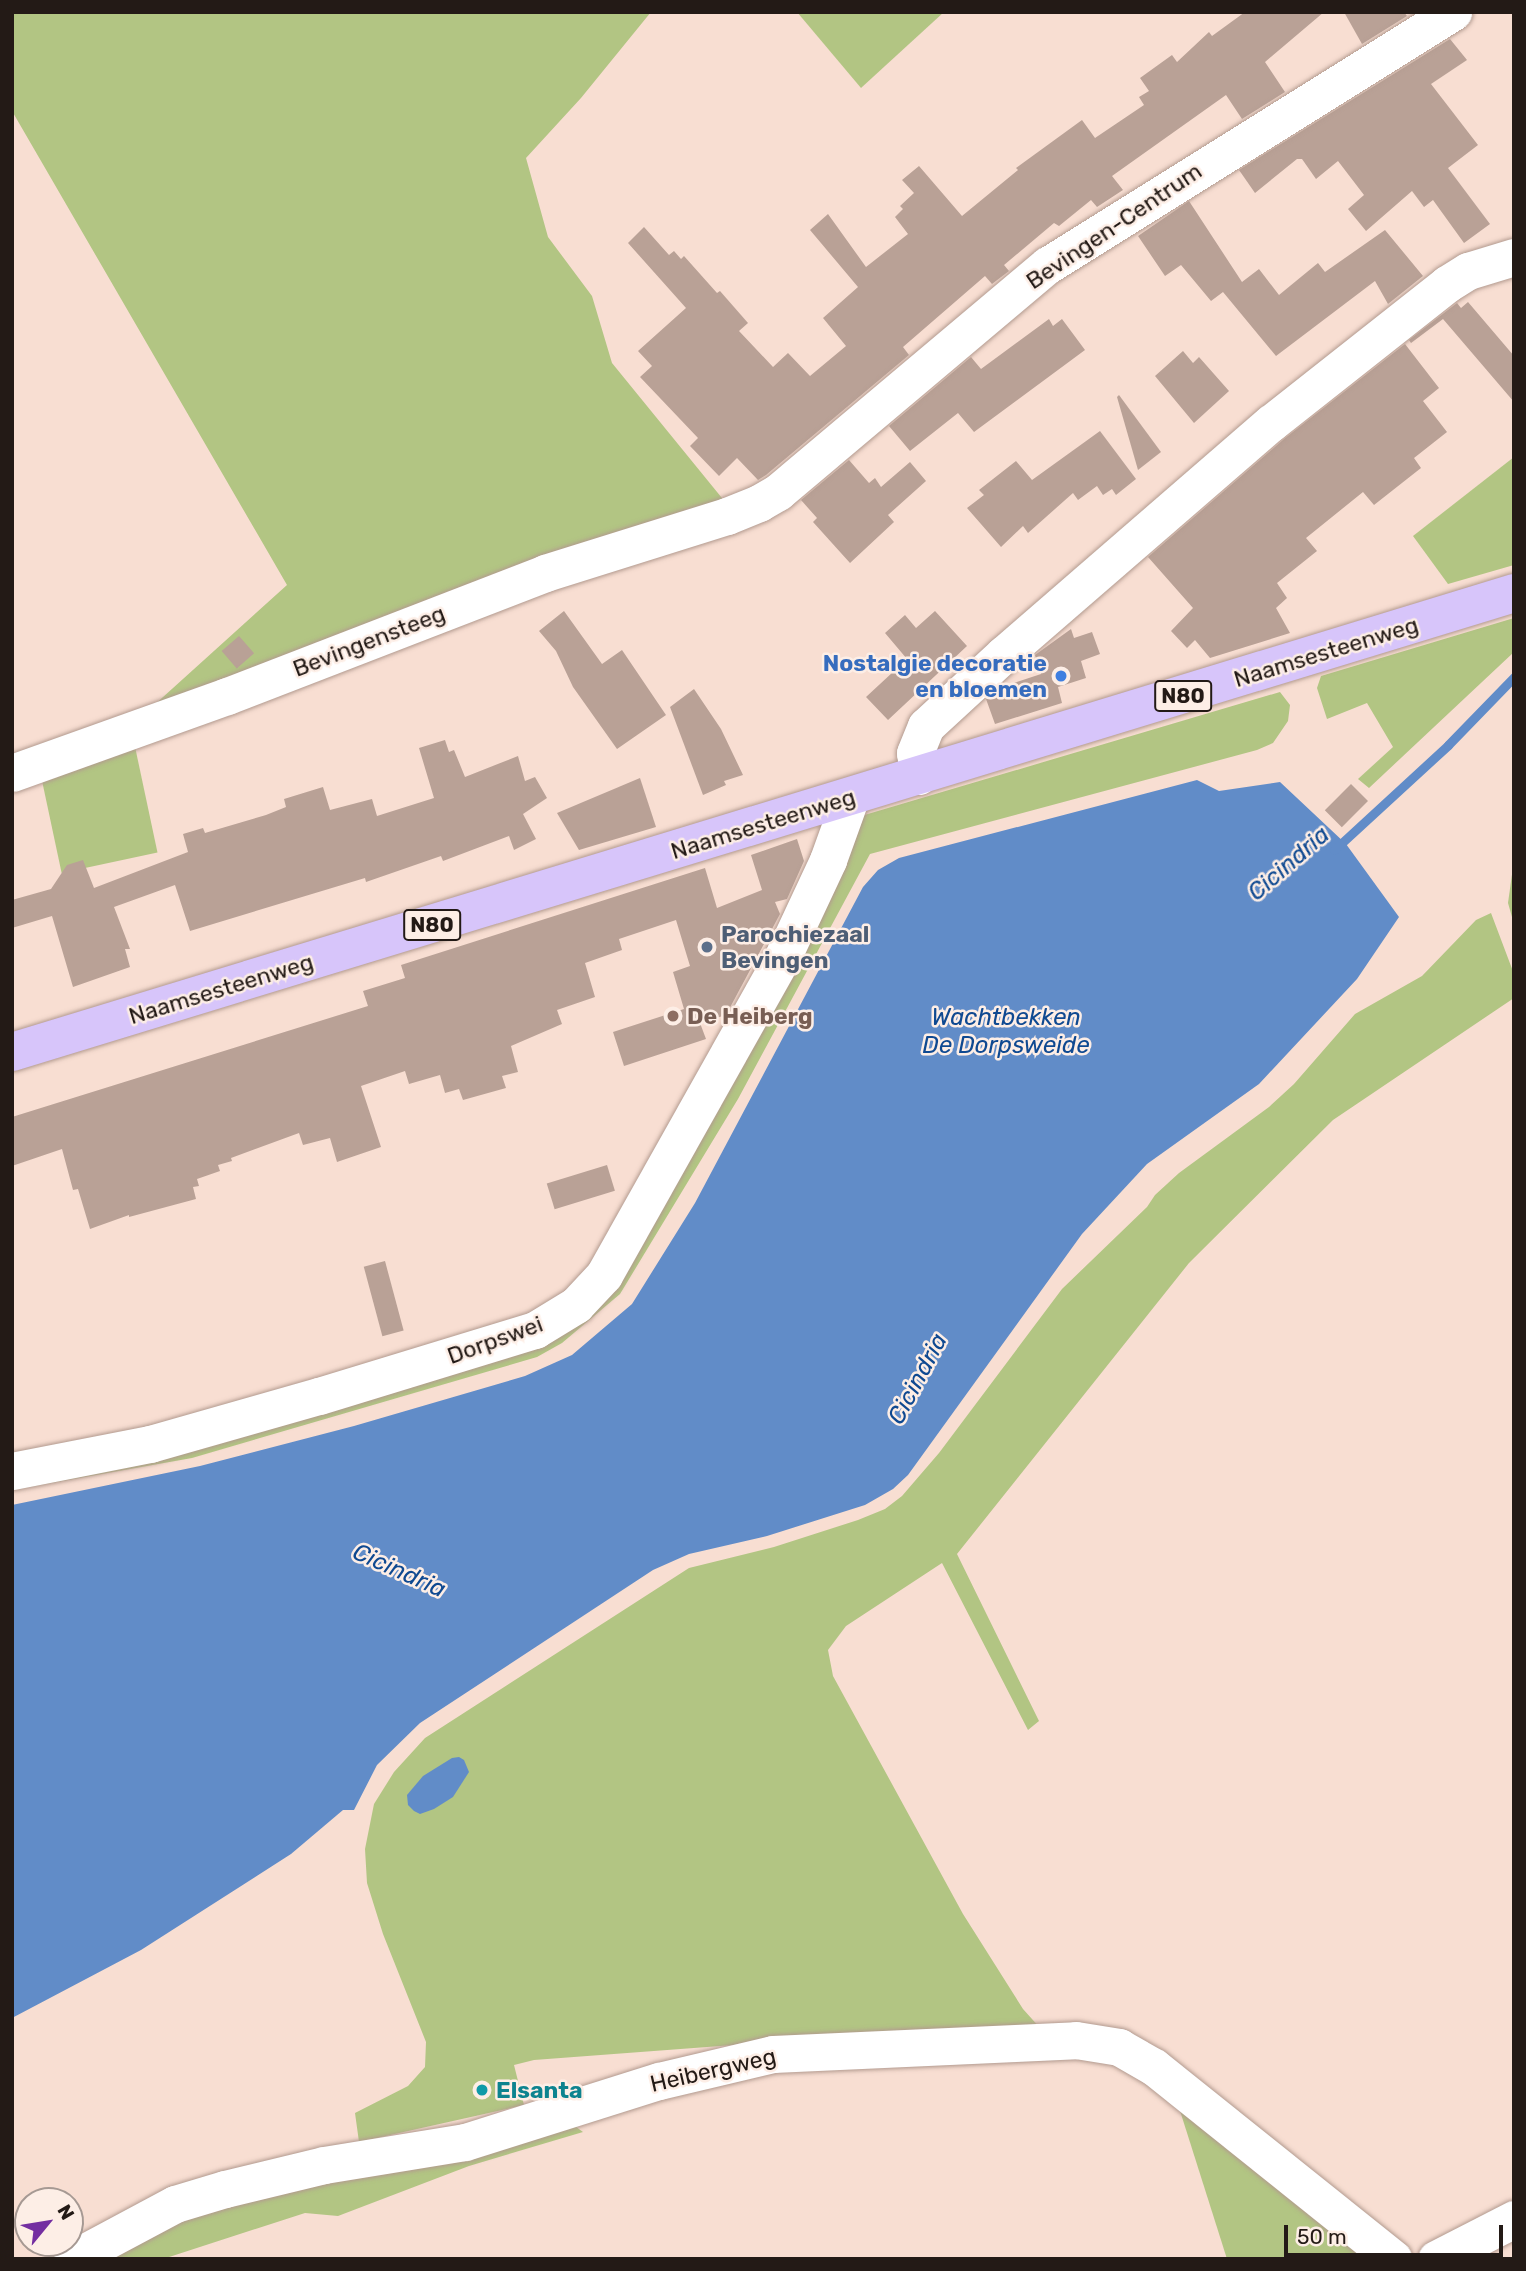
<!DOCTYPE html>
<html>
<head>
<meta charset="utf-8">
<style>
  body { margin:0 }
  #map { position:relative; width:1526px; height:2271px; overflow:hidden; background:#f8ded2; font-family:Rubik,sans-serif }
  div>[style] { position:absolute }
  .green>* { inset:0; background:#b2c583; transform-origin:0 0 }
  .water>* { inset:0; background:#618cc8 }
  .stream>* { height:9px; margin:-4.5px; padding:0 4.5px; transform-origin:4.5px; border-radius:4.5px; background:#618cc8 }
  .building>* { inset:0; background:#b9a196; transform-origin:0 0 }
  .roads { filter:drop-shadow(0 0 2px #b29a8f) drop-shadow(0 0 2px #b29a8f) }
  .minor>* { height:37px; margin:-18.5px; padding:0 18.5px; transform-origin:18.5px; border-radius:18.5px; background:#fff }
  .major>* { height:38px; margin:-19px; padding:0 19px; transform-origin:19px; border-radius:19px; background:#d7c5fa }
  .dots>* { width:19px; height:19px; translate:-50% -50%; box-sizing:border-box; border:4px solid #fdeee6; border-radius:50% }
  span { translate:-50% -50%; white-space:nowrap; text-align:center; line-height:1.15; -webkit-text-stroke:5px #fdeee6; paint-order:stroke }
  .shield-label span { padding:2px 5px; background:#fdeee6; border:2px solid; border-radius:5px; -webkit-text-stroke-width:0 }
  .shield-label { font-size:21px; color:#231a16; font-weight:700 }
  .street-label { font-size:23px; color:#231a16 }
  .shop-label { font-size:23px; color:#366cbe; font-weight:700 }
  .right { translate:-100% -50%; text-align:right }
  .service-label { font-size:23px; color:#4e5e75; font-weight:700 }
  .left { translate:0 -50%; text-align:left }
  .education-label { font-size:23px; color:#785e54; font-weight:700 }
  .culture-label { font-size:23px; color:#0d838f; font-weight:700 }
  .water-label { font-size:24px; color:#0f4991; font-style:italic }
  .frame { position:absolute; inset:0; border:14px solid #231a16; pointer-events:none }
  .north { position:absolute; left:14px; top:2187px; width:70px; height:70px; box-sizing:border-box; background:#fdeee6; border:2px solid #a69993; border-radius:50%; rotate:60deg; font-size:19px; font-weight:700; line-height:28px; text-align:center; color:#231a16 }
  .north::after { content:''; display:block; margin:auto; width:24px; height:32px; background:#742ea1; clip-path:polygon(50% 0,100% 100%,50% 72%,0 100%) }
  .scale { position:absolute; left:1284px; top:2225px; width:219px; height:32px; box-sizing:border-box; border:4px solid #231a16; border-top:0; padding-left:9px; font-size:21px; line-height:24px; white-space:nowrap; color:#231a16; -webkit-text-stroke:5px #fdeee6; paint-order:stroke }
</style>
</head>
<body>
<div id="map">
  <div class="green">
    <i style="clip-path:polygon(12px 12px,651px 12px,581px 98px,526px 158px,548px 237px,592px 296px,612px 363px,726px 503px,152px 707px,287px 585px,12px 111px)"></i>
    <i style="clip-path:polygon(797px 12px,944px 12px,861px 88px)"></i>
    <i style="clip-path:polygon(1514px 457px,1514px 565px,1448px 584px,1413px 536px)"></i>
    <i style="clip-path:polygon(1514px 618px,1514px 652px,1369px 788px,1358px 779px,1393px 747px,1367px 703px,1327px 719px,1317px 688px,1321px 676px)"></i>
    <i style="clip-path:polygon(1280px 692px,1290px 705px,1288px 721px,1273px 743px,1257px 750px,870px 854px,738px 1099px,620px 1294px,562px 1343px,537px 1357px,192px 1458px,12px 1490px,12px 1475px,566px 1322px,861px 816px)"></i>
    <i style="left:134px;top:742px;width:113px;height:98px;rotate:78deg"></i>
    <i style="clip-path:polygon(1514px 860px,1514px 924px,1508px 903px)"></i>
    <i style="clip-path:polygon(1491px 913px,1514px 974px,1514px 998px,1333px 1120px,1189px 1263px,957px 1554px,1039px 1721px,1028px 1730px,942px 1563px,846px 1626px,828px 1650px,833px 1676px,963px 1914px,1023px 2009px,1041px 2029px,747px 2044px,534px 2060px,514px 2065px,524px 2105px,359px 2142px,355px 2113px,408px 2086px,425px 2067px,426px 2042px,383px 1934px,367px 1883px,365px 1849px,374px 1804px,394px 1772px,425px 1738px,689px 1568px,774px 1547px,858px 1520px,885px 1509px,902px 1496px,939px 1453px,1062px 1289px,1147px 1207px,1155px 1195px,1179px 1173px,1269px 1107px,1294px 1084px,1355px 1014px,1422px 976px,1476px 920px)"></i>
    <i style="clip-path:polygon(1175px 2095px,1376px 2259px,1227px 2259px)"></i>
    <i style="clip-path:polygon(568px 2121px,583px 2132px,469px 2166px,338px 2216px,305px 2213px,163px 2259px,88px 2259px,171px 2214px)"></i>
  </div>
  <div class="water">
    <i style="clip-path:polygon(1197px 780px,1219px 791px,1280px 782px,1346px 844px,1399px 917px,1357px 979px,1259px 1084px,1147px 1164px,1082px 1234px,908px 1475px,893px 1489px,865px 1505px,767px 1536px,689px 1554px,653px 1570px,420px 1723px,377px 1765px,354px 1810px,343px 1810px,291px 1854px,141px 1950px,12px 2018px,12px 1505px,200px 1466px,354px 1426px,525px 1376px,572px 1355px,632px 1304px,695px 1203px,863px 887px,878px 870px,899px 858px)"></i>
    <i style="clip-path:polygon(459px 1757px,464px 1760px,469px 1772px,453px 1797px,434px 1809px,420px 1814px,414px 1811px,408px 1805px,407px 1795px,423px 1776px,452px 1758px)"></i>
  </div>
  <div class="stream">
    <i style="left:1334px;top:850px;width:155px;rotate:-42.6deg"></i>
    <i style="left:1448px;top:745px;width:95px;rotate:-45.9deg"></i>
  </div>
  <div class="building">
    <i style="clip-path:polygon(1245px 12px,1324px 12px,1265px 62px,1285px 92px,1242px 119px,1226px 95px,1112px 176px,1123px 190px,1097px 207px,1091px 200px,1059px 226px,1054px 223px,1004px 265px,1009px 271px,992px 284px,985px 276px,903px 347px,909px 355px,766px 475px,758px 480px,737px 458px,719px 476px,690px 446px,698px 438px,640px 377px,652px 366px,638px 351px,686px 308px,628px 243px,644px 227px,669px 255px,674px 251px,681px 259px,684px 256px,717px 293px,720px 291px,748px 323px,739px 331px,773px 367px,788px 353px,810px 376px,846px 346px,823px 318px,858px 287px,810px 230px,828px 214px,866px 267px,908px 234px,895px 217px,903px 209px,900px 206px,914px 193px,902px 180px,919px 166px,962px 216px,1018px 170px,1016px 168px,1082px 120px,1095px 138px,1144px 105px,1139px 97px,1149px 91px,1140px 78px,1172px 55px,1177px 62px,1209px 32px,1212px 36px)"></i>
    <i style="clip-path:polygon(1344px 12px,1404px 12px,1407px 16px,1362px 44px)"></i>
    <i style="clip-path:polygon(1450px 39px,1467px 60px,1431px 84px,1478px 145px,1448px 168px,1490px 224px,1464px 243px,1433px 200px,1424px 207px,1412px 191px,1366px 231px,1348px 209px,1364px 195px,1338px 161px,1316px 179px,1302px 159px,1297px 159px,1255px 193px,1239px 170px)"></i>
    <i style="clip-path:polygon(1189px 201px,1242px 282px,1259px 269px,1279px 295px,1318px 263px,1325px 272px,1385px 230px,1423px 276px,1388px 304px,1375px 281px,1276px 356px,1223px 292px,1211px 301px,1181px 265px,1165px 276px,1138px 236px)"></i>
    <i style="clip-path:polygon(1468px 302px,1514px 356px,1514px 402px,1443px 319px,1411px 343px,1409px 340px,1457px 303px,1461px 308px)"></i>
    <i style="clip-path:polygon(1049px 319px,1053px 326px,1062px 319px,1085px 350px,974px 432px,958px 413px,910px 451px,889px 426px,971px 357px,981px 369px)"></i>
    <i style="clip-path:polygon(1405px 344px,1439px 388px,1423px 401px,1447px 432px,1414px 458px,1421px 468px,1374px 505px,1363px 492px,1306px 538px,1317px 551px,1277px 583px,1287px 598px,1276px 608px,1290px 633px,1210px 658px,1195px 640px,1187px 648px,1171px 631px,1193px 608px,1148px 557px,1284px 439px)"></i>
    <i style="clip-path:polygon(1183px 351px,1193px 363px,1199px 357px,1229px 391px,1194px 423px,1155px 376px)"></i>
    <i style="clip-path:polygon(1119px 395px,1161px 452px,1138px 470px,1117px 397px)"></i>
    <i style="clip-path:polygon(1100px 431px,1136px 479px,1116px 495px,1112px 489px,1103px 495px,1097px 486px,1078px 500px,1073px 493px,1028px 533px,1023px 526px,1001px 547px,967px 508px,984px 495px,979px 490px,1016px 461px,1032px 480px)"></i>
    <i style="clip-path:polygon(849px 460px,869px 483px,875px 478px,881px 487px,910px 462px,926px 481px,888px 515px,894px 522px,850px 563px,813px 522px,817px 518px,801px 500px)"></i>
    <i style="clip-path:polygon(564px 611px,602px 664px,622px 650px,666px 715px,617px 749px,573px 687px,556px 651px,539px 631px)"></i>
    <i style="clip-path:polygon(935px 611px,967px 646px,888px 720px,866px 697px,907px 659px,885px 633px,905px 615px,916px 628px)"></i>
    <i style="clip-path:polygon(1071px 629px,1074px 638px,1092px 632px,1100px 654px,1081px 661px,1086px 678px,1058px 687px,1062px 703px,995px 724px,986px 699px,999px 688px,1041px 674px,1035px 655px)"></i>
    <i style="left:239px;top:636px;width:23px;height:23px;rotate:49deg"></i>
    <i style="clip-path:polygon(694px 689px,721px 729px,743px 775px,724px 781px,726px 785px,703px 795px,670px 707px)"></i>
    <i style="clip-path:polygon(445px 740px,449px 752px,454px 750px,465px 777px,518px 756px,525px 781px,535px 777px,547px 798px,523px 814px,536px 839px,514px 850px,509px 836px,443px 861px,441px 856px,366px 882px,365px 878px,190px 931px,175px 885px,114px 907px,130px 949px,125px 949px,130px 967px,73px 987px,52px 916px,12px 928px,12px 900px,51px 889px,67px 865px,83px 860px,94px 888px,188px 852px,183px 834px,203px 828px,205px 833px,266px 815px,286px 807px,284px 799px,323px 787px,330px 810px,372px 799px,377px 816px,434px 798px,419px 748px)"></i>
    <i style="clip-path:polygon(640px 778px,656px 827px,579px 850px,557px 813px)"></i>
    <i style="left:1351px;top:784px;width:24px;height:37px;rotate:45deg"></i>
    <i style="clip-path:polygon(797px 839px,804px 861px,787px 899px,775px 902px,780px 914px,726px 1015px,700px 1023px,706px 1039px,624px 1066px,613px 1032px,684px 1009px,673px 972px,690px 966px,676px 920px,619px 939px,622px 950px,585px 963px,595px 997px,557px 1010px,562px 1024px,511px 1046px,518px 1072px,502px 1076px,506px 1088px,463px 1100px,459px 1089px,445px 1093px,440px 1075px,409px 1084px,405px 1071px,361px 1086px,381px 1147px,337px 1162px,330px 1138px,303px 1145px,299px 1133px,231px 1158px,232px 1161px,218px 1165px,220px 1171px,197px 1179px,199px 1186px,193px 1187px,196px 1199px,129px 1217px,129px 1215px,90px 1229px,78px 1189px,73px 1190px,62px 1149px,12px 1166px,12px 1117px,368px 1006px,363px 991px,405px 978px,401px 965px,705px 868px,717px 908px,762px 890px,751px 855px)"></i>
    <i style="left:607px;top:1165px;width:27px;height:63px;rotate:73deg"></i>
    <i style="left:385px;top:1261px;width:72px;height:22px;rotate:75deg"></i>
  </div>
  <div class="roads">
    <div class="minor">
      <i style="left:12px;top:773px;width:228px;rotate:-19.7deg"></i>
      <i style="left:227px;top:696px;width:341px;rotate:-21.1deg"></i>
      <i style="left:545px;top:573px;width:191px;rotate:-17.4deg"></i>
      <i style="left:727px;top:516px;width:35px;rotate:-22deg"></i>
      <i style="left:759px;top:503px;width:22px;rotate:-30deg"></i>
      <i style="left:778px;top:492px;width:353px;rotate:-40.1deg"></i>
      <i style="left:1048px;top:265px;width:478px;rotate:-32deg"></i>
      <i style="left:919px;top:776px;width:23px;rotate:-100deg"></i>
      <i style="left:915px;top:753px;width:29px;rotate:-68deg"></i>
      <i style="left:926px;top:726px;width:106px;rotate:-42.7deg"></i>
      <i style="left:1004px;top:654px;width:353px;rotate:-40.9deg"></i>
      <i style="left:1271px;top:423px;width:224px;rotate:-38.3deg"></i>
      <i style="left:1447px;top:284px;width:25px;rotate:-32deg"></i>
      <i style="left:1468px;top:271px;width:48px;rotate:-16.9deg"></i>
      <i style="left:12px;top:1471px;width:141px;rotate:-11.1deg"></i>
      <i style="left:150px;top:1444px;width:176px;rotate:-15.9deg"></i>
      <i style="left:319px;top:1396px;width:226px;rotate:-17deg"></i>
      <i style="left:535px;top:1330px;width:48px;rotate:-31.4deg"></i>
      <i style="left:576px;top:1305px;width:41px;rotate:-47deg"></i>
      <i style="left:604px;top:1275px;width:370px;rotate:-60.7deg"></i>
      <i style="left:785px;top:952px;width:102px;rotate:-64.9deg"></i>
      <i style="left:828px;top:860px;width:68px;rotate:-70.2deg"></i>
      <i style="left:72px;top:2259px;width:117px;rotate:-28.1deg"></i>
      <i style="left:175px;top:2204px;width:52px;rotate:-16.7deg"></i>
      <i style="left:225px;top:2189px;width:102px;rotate:-13.6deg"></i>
      <i style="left:324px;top:2165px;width:143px;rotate:-9.3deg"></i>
      <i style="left:465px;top:2142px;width:203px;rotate:-17.5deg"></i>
      <i style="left:659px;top:2081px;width:117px;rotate:-13.3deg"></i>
      <i style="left:773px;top:2054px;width:303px;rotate:-2.6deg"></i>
      <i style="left:1076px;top:2040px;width:44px;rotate:9.2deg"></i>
      <i style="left:1119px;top:2047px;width:40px;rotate:29.7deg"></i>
      <i style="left:1154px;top:2067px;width:307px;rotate:38.7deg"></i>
      <i style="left:1436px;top:2259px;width:88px;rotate:-27.1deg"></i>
    </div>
    <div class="major">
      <i style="left:12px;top:1052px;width:1571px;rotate:-16.99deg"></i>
    </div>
  </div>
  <div class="dots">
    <i style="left:1061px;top:676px;background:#3f7fe0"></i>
    <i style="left:707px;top:947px;background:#5c6f8a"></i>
    <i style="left:673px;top:1016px;background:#8d6e63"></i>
    <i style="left:482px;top:2090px;background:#0f9aa8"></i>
  </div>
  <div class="shield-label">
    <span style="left:1183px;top:696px">N80</span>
    <span style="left:432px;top:925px">N80</span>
  </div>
  <div class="street-label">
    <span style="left:1114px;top:226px;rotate:-34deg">Bevingen-Centrum</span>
    <span style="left:369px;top:641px;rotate:-21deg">Bevingensteeg</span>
    <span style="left:1326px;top:652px;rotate:-17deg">Naamsesteenweg</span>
    <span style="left:763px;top:824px;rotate:-17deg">Naamsesteenweg</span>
    <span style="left:221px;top:989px;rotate:-17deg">Naamsesteenweg</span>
    <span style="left:495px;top:1340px;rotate:-20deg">Dorpswei</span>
    <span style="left:713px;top:2070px;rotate:-13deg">Heibergweg</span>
  </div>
  <div class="shop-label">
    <span class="right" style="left:1047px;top:676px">Nostalgie decoratie<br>en bloemen</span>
  </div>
  <div class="service-label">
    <span class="left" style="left:721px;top:947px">Parochiezaal<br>Bevingen</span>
  </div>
  <div class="education-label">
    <span class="left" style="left:687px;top:1016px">De Heiberg</span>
  </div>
  <div class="culture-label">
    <span class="left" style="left:496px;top:2090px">Elsanta</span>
  </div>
  <div class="water-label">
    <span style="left:1289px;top:864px;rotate:-41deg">Cicindria</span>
    <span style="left:1006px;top:1032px">Wachtbekken<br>De Dorpsweide</span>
    <span style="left:918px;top:1379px;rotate:-62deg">Cicindria</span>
    <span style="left:399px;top:1571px;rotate:24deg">Cicindria</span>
  </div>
  <div class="frame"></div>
  <div class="north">N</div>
  <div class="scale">50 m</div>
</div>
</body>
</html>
